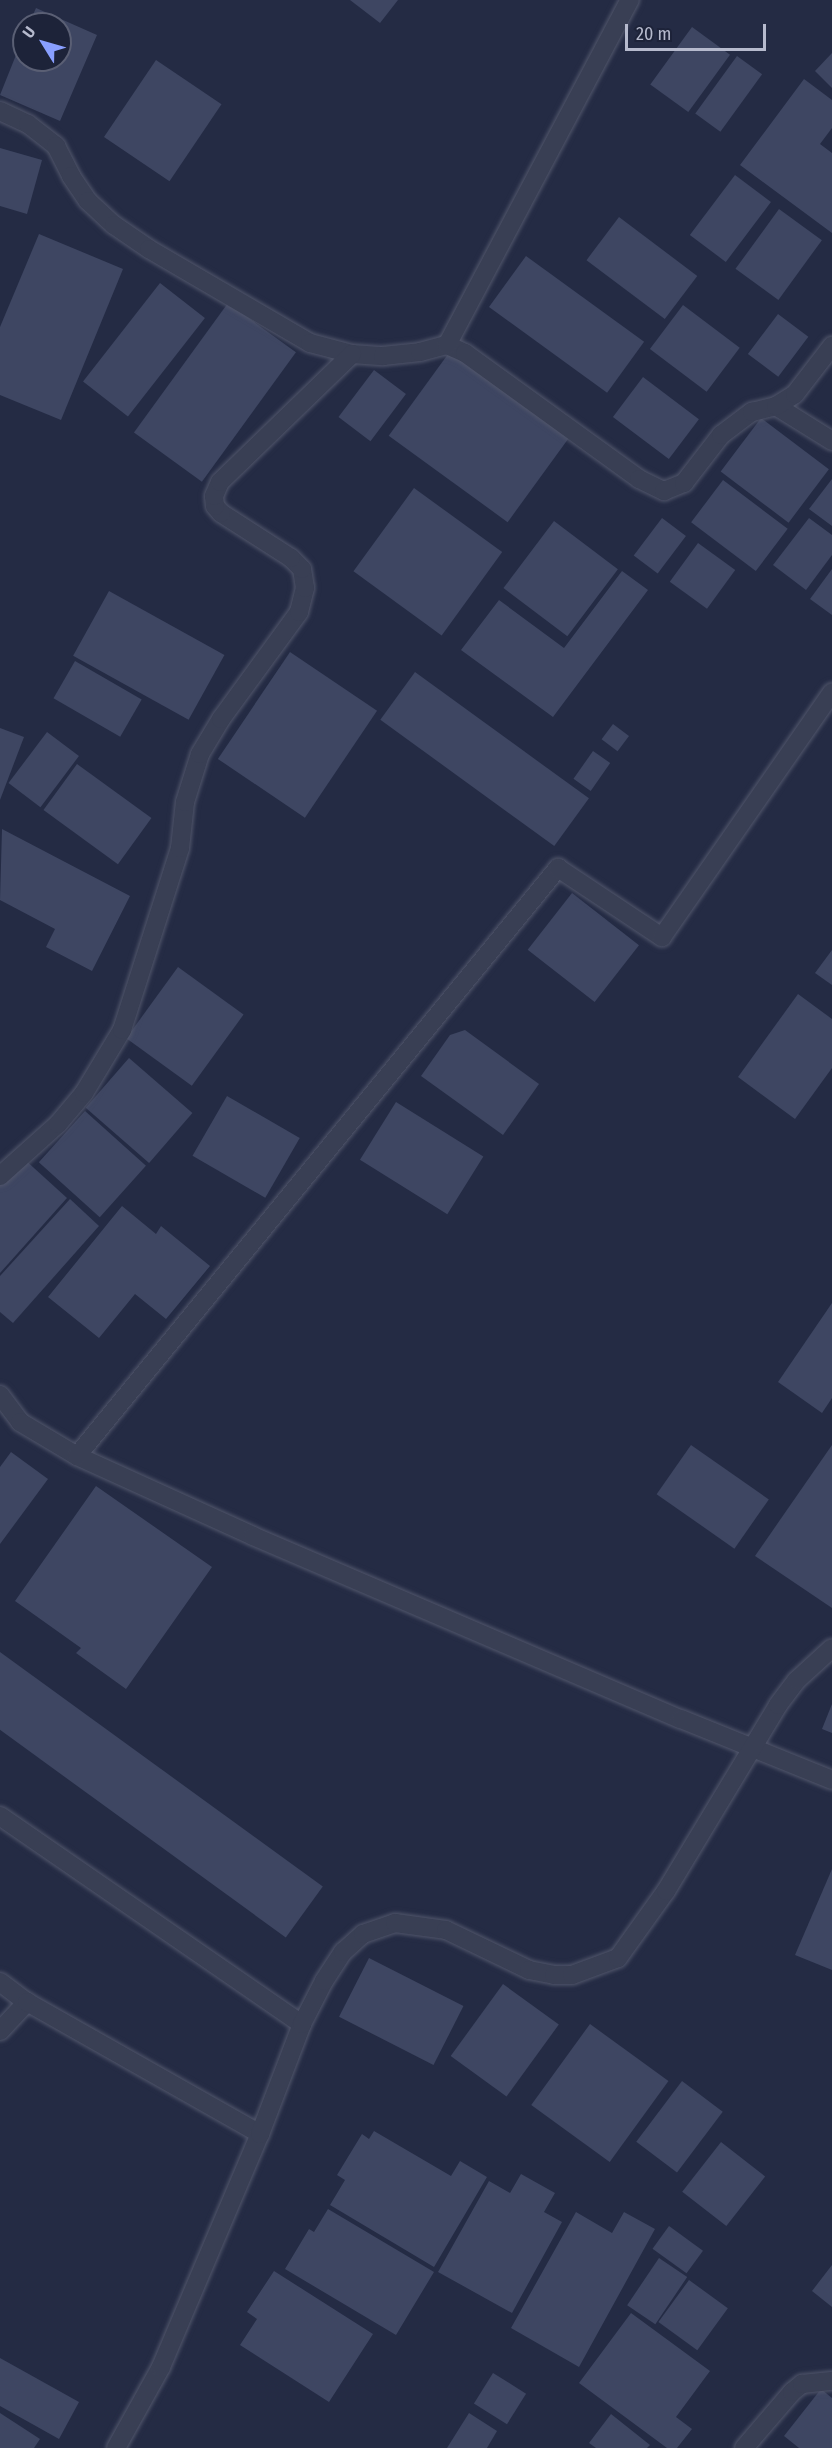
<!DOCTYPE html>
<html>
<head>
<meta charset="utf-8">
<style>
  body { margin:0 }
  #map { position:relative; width:832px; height:2448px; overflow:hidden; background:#242b44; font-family:"Fira Sans Condensed",sans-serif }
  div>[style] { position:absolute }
  .building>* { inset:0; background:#3e4662; transform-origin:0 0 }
  .roads { filter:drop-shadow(0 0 2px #51566b) drop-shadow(0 0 2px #51566b) }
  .lane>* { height:18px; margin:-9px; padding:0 9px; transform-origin:9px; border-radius:9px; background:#393f54 }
  .street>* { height:18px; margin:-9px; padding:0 9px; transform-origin:9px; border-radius:9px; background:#393f54 }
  span { translate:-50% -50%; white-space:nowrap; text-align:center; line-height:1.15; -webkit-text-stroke:4.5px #1d2339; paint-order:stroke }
  .north { position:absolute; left:12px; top:12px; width:60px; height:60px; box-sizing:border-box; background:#1d2339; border:2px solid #5a5f74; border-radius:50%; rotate:307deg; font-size:16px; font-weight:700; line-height:24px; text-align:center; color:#b6bacd }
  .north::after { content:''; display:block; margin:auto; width:21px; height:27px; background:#899fff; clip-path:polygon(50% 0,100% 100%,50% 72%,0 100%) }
  .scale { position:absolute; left:625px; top:24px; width:141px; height:27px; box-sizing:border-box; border:3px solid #b6bacd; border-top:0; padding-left:8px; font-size:18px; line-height:21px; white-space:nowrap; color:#b6bacd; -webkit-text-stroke:4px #1d2339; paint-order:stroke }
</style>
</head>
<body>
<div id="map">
  <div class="building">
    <i style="clip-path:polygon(350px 0,398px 0,380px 23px)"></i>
    <i style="clip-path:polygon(36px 8px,97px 35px,60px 121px,0 95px,24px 35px,24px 60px,60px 60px,60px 24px,29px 24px)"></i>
    <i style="left:692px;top:27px;width:47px;height:71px;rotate:36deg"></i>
    <i style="clip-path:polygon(832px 53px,832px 88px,815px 71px)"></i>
    <i style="left:737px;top:56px;width:31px;height:71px;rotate:36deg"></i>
    <i style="left:156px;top:60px;width:79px;height:93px;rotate:34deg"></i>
    <i style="clip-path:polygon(804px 79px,832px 100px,832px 128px,820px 144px,832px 153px,832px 233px,740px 165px)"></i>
    <i style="clip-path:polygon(0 148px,42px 160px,27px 214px,0 206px)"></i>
    <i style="left:735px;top:175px;width:45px;height:75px;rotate:37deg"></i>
    <i style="left:779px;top:209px;width:53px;height:74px;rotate:36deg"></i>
    <i style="left:619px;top:217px;width:98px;height:54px;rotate:37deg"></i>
    <i style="clip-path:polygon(39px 234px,123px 269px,61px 420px,0 395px,0 327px)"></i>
    <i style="left:526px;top:256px;width:146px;height:63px;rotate:36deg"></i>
    <i style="left:160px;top:283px;width:57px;height:125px;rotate:38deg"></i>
    <i style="left:228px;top:303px;width:84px;height:160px;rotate:36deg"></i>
    <i style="left:683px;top:305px;width:71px;height:55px;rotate:37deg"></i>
    <i style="left:778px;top:314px;width:38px;height:50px;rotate:37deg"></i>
    <i style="left:451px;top:350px;width:147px;height:106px;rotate:36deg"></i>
    <i style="left:374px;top:370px;width:40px;height:59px;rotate:37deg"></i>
    <i style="left:643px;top:377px;width:70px;height:50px;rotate:37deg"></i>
    <i style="left:761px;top:418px;width:85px;height:67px;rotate:37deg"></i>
    <i style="clip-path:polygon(832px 479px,832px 526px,809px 509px)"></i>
    <i style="left:723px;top:480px;width:81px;height:53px;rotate:37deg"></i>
    <i style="left:414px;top:488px;width:109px;height:103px;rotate:36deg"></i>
    <i style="left:662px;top:518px;width:30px;height:47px;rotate:37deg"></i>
    <i style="clip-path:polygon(809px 518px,832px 535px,832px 555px,806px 590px,773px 565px)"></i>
    <i style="left:554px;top:521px;width:80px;height:84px;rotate:37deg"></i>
    <i style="left:698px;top:543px;width:46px;height:48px;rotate:36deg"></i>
    <i style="clip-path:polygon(832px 569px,832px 615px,810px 599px)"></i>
    <i style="clip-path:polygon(622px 571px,648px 590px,553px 717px,461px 650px,499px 600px,564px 648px)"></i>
    <i style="left:109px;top:591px;width:132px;height:74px;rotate:29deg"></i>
    <i style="left:290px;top:652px;width:105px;height:129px;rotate:34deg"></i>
    <i style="left:75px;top:661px;width:77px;height:43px;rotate:30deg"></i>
    <i style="left:415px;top:672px;width:215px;height:59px;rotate:36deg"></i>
    <i style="left:613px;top:724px;width:20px;height:19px;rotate:37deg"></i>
    <i style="clip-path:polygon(0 728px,24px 737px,0 800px)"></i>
    <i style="left:47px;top:732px;width:40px;height:64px;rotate:37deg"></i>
    <i style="left:593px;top:751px;width:21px;height:34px;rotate:35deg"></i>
    <i style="left:77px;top:764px;width:92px;height:57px;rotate:36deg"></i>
    <i style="clip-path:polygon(2px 829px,130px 896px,92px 971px,46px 947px,55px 929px,0 900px)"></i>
    <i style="left:572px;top:893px;width:85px;height:72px;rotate:38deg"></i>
    <i style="clip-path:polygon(832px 950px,832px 985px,815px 973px)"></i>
    <i style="left:178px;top:967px;width:81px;height:88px;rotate:36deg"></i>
    <i style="clip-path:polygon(798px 994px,832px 1019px,832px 1068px,795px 1119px,738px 1077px)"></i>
    <i style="clip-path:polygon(465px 1030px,539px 1084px,503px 1135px,421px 1076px,450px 1035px)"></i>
    <i style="left:129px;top:1058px;width:84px;height:66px;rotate:41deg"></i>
    <i style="left:227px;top:1096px;width:84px;height:69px;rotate:30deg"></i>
    <i style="left:396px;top:1102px;width:103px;height:68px;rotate:32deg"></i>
    <i style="left:85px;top:1111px;width:82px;height:69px;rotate:42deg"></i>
    <i style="clip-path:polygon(23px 1158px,67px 1198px,0 1273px,0 1183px)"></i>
    <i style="clip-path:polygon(70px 1199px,99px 1226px,13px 1323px,0 1312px,0 1276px)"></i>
    <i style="clip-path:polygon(122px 1206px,156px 1234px,161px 1226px,210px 1266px,166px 1319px,135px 1294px,99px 1338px,48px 1297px)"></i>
    <i style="clip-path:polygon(832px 1303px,832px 1398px,822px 1413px,778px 1382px)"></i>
    <i style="left:691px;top:1445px;width:95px;height:60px;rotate:35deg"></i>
    <i style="clip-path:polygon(832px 1445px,832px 1608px,755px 1556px)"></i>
    <i style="clip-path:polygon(11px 1452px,48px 1479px,0 1544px,0 1467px)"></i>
    <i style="clip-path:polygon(96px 1486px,212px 1567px,126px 1689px,76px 1653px,81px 1648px,15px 1601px)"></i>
    <i style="left:0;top:1652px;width:399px;height:63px;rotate:36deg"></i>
    <i style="clip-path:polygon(832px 1704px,832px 1733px,822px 1729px)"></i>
    <i style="clip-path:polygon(832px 1869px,832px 1970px,795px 1955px)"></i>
    <i style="left:369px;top:1958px;width:106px;height:66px;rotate:27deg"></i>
    <i style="left:503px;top:1984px;width:69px;height:89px;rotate:36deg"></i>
    <i style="left:590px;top:2024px;width:97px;height:100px;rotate:36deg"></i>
    <i style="left:682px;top:2081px;width:51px;height:76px;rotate:37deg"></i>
    <i style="clip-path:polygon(374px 2131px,451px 2176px,460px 2161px,487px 2177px,434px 2267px,330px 2205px,345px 2180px,337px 2175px,362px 2134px,369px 2139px)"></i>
    <i style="left:721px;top:2142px;width:56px;height:63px;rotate:38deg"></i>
    <i style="clip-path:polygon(521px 2174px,555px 2193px,544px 2212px,562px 2222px,512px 2313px,438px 2272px,489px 2181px,510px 2193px)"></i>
    <i style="clip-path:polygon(328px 2209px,434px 2272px,396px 2335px,285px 2269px,309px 2229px,314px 2232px)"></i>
    <i style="clip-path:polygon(576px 2212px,612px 2233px,624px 2212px,655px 2229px,579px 2367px,511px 2328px)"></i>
    <i style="left:669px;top:2226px;width:42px;height:28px;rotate:36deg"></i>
    <i style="left:659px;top:2258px;width:34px;height:57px;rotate:34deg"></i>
    <i style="clip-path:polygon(832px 2265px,832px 2307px,812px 2291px)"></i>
    <i style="clip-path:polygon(274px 2271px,373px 2334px,329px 2402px,240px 2345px,257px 2319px,247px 2312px)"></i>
    <i style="left:689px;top:2280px;width:48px;height:52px;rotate:36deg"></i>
    <i style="clip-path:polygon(631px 2313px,710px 2371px,676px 2417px,692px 2429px,677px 2448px,667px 2448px,579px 2383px)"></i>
    <i style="clip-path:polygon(0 2358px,79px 2402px,59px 2439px,0 2406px)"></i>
    <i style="left:493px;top:2373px;width:39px;height:36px;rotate:32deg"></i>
    <i style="clip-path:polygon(821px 2389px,832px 2398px,832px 2448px,799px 2448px,784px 2436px)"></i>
    <i style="clip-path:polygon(0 2413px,40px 2439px,34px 2448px,0 2448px)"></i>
    <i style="clip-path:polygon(469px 2413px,497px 2431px,487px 2448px,447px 2448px)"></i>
    <i style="clip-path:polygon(611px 2414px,650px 2445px,647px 2448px,596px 2448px,589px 2443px)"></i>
  </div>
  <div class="roads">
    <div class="lane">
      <i style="left:0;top:2031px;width:40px;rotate:-47deg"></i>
    </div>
    <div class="street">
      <i style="left:0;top:111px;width:31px;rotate:25deg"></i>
      <i style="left:28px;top:124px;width:36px;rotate:38deg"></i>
      <i style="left:56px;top:146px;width:34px;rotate:63deg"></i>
      <i style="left:71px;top:176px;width:30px;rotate:56deg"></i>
      <i style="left:88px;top:201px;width:35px;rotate:43deg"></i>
      <i style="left:114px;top:225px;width:42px;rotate:34.4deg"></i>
      <i style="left:149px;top:249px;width:186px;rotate:30.3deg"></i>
      <i style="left:310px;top:343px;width:43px;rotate:14.7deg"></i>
      <i style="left:352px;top:354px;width:31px;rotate:4deg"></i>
      <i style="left:383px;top:356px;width:37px;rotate:-6deg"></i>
      <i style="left:420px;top:352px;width:28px;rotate:-15deg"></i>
      <i style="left:447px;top:345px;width:20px;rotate:24deg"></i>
      <i style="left:465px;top:353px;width:215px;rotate:35.9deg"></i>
      <i style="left:639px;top:479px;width:28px;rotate:26deg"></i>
      <i style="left:664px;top:491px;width:22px;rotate:-22deg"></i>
      <i style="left:684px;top:483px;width:61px;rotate:-52.4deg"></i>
      <i style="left:721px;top:435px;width:39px;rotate:-37deg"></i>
      <i style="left:752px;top:412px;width:25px;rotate:-14deg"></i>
      <i style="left:776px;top:406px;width:66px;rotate:32deg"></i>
      <i style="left:447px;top:345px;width:391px;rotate:-62.1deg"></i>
      <i style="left:776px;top:406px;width:22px;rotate:-32deg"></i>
      <i style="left:795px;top:394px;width:61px;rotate:-52.4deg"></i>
      <i style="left:0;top:1176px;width:78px;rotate:-41.9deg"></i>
      <i style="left:58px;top:1124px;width:40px;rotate:-50deg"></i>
      <i style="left:84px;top:1093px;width:74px;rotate:-58.9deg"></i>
      <i style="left:122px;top:1030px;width:191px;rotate:-72.3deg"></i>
      <i style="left:180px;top:848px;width:46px;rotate:-83.8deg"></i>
      <i style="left:185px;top:802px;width:50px;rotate:-72.6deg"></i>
      <i style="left:200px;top:754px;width:41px;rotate:-59deg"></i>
      <i style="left:221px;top:719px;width:132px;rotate:-53.9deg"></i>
      <i style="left:299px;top:612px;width:25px;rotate:-76deg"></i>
      <i style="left:305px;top:588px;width:19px;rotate:-99deg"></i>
      <i style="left:302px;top:569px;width:16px;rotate:-135deg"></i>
      <i style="left:291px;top:558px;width:83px;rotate:-147.3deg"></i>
      <i style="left:221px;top:513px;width:9px;rotate:-131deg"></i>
      <i style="left:215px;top:506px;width:10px;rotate:-96deg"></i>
      <i style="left:214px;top:496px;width:15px;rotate:-67deg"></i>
      <i style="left:220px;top:482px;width:184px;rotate:-44.1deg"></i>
      <i style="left:0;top:1395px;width:34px;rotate:53deg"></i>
      <i style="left:20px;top:1422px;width:66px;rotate:30.8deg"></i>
      <i style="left:77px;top:1456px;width:193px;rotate:24.4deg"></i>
      <i style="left:253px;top:1536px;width:465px;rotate:23.2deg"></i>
      <i style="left:681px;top:1719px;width:163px;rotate:22deg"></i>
      <i style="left:77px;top:1456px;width:760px;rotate:-50.72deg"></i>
      <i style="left:558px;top:868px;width:125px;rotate:33.6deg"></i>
      <i style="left:662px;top:937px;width:298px;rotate:-55.2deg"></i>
      <i style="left:0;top:1816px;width:367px;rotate:34.6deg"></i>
      <i style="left:0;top:1982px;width:34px;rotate:37deg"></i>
      <i style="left:27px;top:2002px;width:268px;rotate:29.5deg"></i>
      <i style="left:116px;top:2448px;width:93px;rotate:-60.9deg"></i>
      <i style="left:161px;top:2367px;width:253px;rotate:-67deg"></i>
      <i style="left:260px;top:2134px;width:118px;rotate:-69.1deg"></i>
      <i style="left:302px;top:2024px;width:48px;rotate:-62.9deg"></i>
      <i style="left:324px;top:1981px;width:35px;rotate:-57deg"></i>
      <i style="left:343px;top:1952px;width:27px;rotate:-42deg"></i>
      <i style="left:363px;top:1934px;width:34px;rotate:-19deg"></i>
      <i style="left:395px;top:1923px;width:51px;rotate:7.8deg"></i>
      <i style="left:446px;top:1930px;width:92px;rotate:25.7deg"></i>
      <i style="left:529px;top:1970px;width:25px;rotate:11deg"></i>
      <i style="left:554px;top:1975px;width:18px"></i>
      <i style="left:572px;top:1975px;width:49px;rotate:-20.3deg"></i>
      <i style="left:618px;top:1958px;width:82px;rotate:-54.4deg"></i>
      <i style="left:666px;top:1891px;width:217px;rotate:-58.9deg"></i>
      <i style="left:778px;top:1705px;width:31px;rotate:-53deg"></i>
      <i style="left:797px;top:1680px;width:47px;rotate:-42.4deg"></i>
      <i style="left:744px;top:2448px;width:74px;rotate:-49.4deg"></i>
      <i style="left:792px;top:2392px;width:13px;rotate:-39deg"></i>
      <i style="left:802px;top:2384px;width:30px;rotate:-6deg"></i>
    </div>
  </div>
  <div class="north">U</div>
  <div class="scale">20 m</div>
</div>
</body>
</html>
